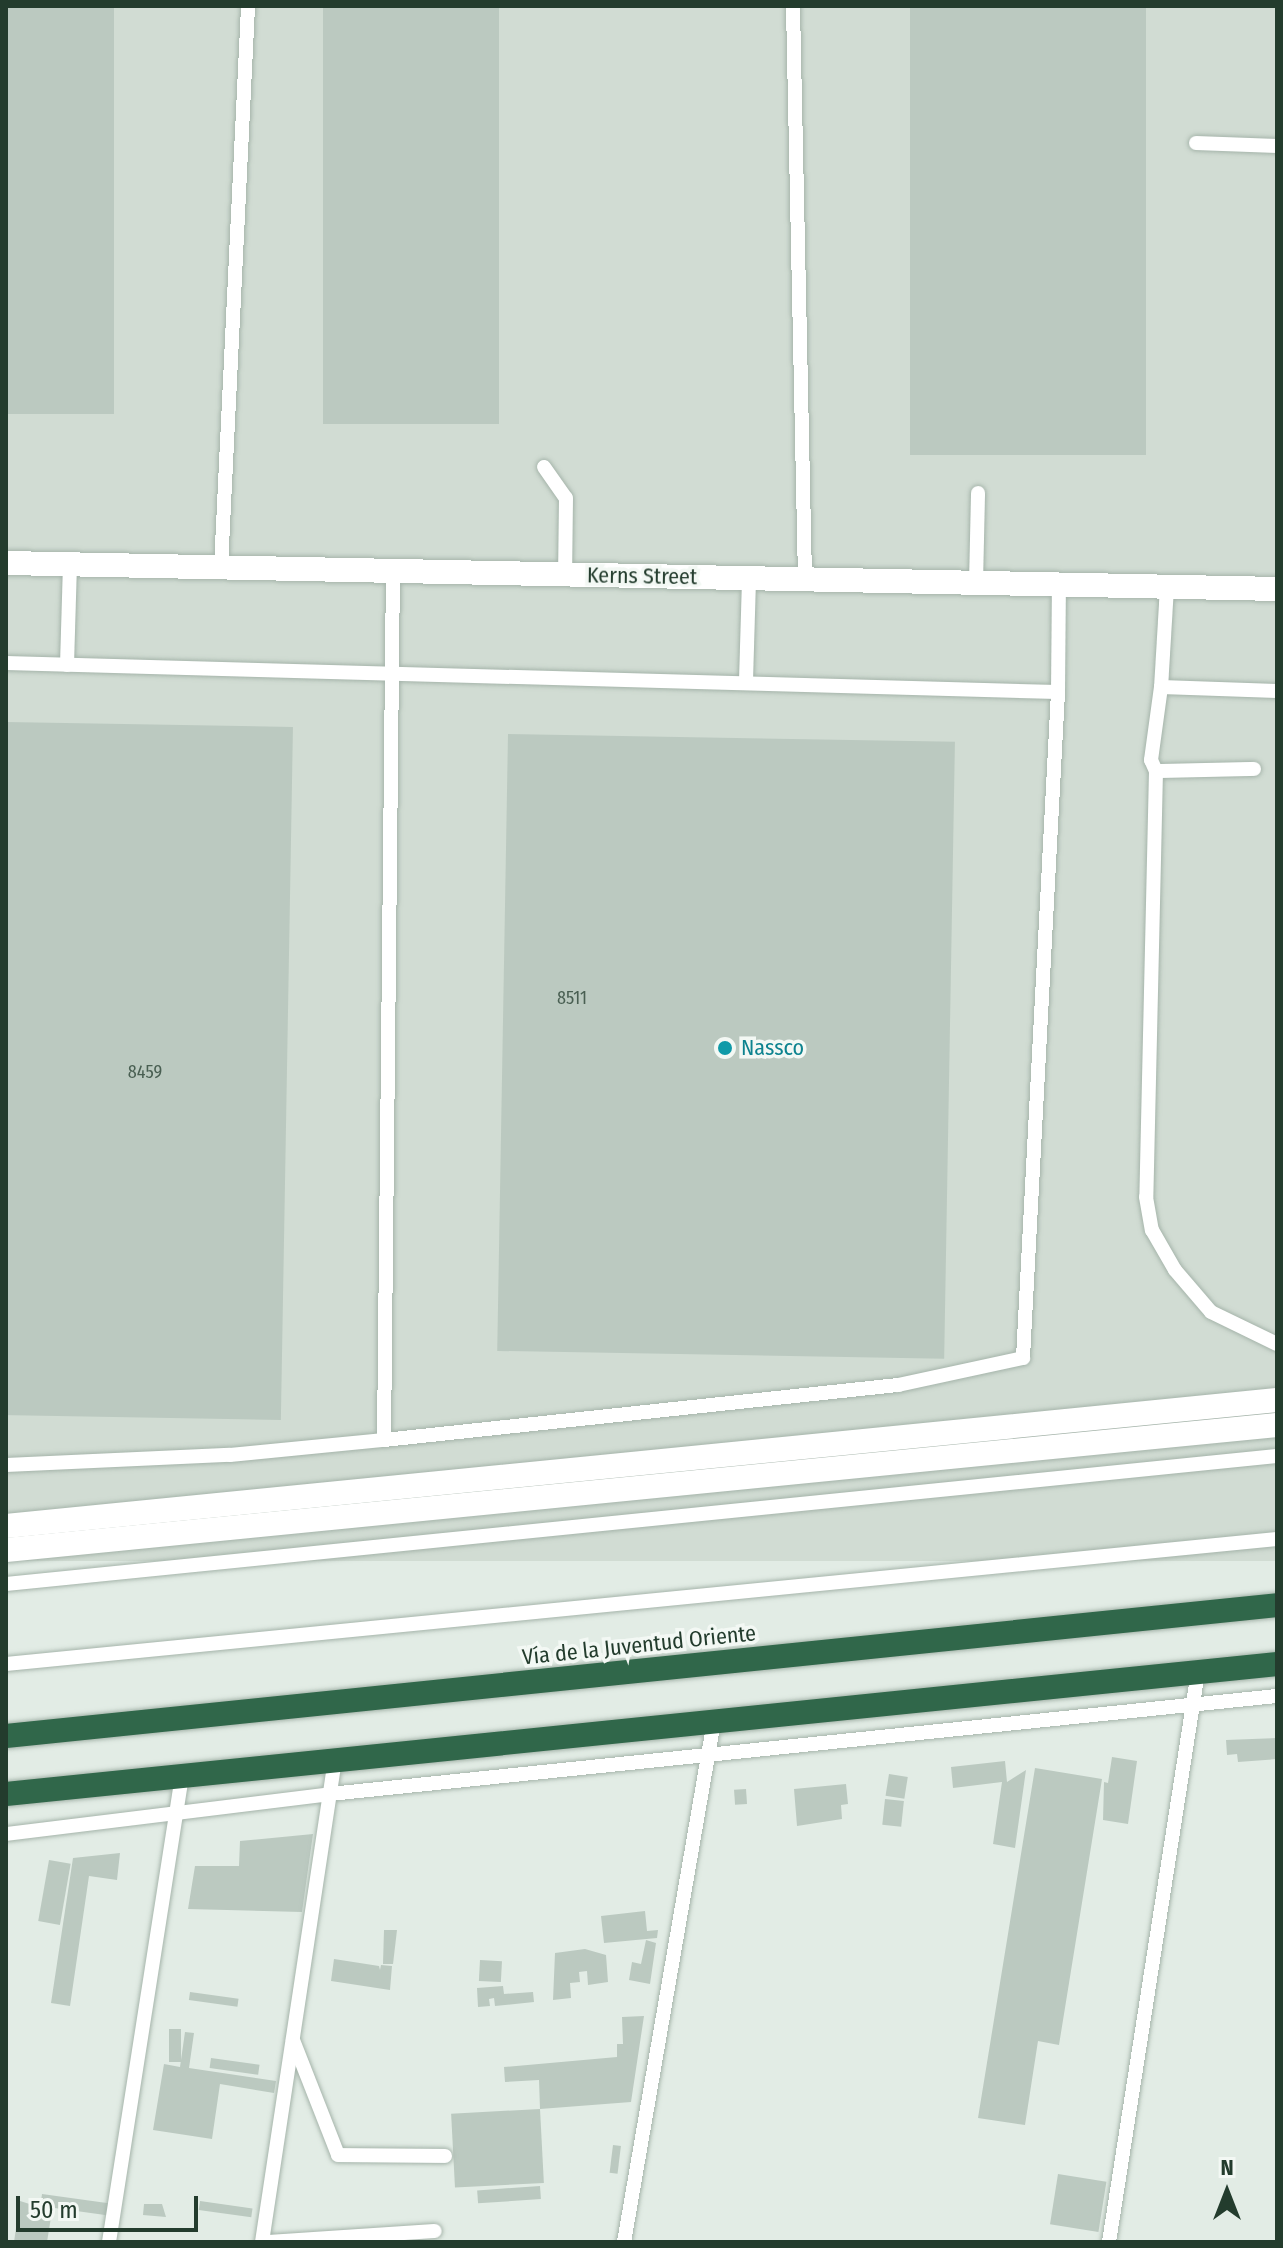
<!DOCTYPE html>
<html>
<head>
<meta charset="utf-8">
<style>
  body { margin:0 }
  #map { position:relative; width:1283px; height:2248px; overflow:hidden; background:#e2ece5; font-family:"Fira Sans Condensed",sans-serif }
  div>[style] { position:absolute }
  .built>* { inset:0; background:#d1dcd3; transform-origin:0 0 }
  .building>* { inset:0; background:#bbc9c0; transform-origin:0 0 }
  .roads { filter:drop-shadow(0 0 2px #a5b4aa) drop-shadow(0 0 2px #a5b4aa) }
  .lane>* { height:14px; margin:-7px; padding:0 7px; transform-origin:7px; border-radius:7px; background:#fff }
  .street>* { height:24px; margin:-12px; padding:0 12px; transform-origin:12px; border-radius:12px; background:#fff }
  .secondary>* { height:24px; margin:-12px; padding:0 12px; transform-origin:12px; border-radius:12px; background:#fff }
  .highway>* { height:24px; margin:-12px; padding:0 12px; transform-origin:12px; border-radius:12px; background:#30674a }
  .dots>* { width:22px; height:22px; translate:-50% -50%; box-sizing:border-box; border:4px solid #f3f8f4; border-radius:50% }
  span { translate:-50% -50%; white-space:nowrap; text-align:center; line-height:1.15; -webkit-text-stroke:7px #f3f8f4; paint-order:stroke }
  .number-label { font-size:18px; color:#495f52 }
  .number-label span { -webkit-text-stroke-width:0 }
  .street-label { font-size:22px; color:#233c2d }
  .culture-label { font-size:22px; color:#0d838f }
  .left { translate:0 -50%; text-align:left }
  .frame { position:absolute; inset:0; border:8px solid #233c2d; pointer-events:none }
  .north { position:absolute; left:1187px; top:2152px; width:80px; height:80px; -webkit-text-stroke:6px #f3f8f4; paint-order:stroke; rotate:0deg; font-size:22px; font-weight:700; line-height:32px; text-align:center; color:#233c2d }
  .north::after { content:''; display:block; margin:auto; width:28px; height:36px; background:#233c2d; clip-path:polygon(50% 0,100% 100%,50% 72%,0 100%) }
  .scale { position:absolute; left:16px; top:2196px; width:182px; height:36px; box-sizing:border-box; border:4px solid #233c2d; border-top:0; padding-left:10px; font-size:24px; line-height:28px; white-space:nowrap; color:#233c2d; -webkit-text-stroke:6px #f3f8f4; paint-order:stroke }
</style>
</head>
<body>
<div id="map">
  <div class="built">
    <i style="left:6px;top:6px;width:1271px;height:1555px"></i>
  </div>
  <div class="building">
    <i style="left:6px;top:6px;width:108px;height:408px"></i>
    <i style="left:323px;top:6px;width:176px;height:418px"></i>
    <i style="left:910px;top:6px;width:236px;height:449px"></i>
    <i style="left:6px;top:722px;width:287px;height:693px;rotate:1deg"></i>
    <i style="left:508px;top:734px;width:447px;height:617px;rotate:1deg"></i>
    <i style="clip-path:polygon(1277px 1738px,1277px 1759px,1238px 1762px,1237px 1754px,1227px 1755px,1226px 1740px)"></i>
    <i style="clip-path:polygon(1112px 1757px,1137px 1761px,1128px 1824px,1103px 1820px,1104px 1782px,1108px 1783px)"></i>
    <i style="clip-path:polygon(1005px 1761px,1007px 1782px,1026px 1770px,1015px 1848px,993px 1844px,1002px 1782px,953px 1788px,951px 1767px)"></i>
    <i style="clip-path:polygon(1035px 1768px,1102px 1779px,1059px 2045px,1038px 2041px,1025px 2125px,978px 2118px)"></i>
    <i style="left:889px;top:1774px;width:19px;height:22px;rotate:9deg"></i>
    <i style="clip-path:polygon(846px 1784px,848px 1804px,841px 1805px,842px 1819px,797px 1826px,794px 1789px)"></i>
    <i style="left:746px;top:1789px;width:15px;height:12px;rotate:86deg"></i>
    <i style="left:885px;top:1799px;width:19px;height:26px;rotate:6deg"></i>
    <i style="clip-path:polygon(313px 1834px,302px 1912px,188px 1909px,195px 1866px,239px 1866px,240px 1841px)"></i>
    <i style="clip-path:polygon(120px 1853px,117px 1880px,89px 1876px,70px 2006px,51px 2003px,73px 1858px)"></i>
    <i style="left:49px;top:1860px;width:22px;height:62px;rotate:10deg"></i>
    <i style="clip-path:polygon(645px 1911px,647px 1931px,658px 1930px,657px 1938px,604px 1943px,601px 1916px)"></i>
    <i style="clip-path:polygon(384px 1930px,397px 1930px,393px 1964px,383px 1964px)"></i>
    <i style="clip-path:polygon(646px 1940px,656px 1943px,650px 1984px,629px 1980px,632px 1962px,641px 1964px)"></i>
    <i style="clip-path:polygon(585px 1949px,606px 1955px,608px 1982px,588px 1985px,587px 1971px,579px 1972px,580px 1982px,570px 1983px,571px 1998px,553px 2000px,555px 1953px)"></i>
    <i style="clip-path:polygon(334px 1959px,379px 1966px,380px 1970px,381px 1965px,392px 1966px,390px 1990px,331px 1981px)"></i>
    <i style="left:480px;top:1960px;width:22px;height:21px;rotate:3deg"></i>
    <i style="clip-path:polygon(503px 1986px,504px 1994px,533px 1992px,534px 2002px,495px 2006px,494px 1998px,489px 1999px,490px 2006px,478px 2007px,477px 1988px)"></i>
    <i style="left:190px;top:1992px;width:49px;height:8px;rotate:8deg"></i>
    <i style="clip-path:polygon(644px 2016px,631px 2102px,540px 2109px,539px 2080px,505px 2082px,504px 2067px,617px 2057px,617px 2044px,623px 2044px,622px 2017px)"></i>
    <i style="left:169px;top:2029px;width:12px;height:33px"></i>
    <i style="clip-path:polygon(185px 2032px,194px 2033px,189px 2068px,276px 2081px,274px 2093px,220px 2084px,212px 2139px,153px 2130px,164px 2064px,180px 2067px)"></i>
    <i style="left:211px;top:2058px;width:49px;height:10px;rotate:8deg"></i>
    <i style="left:540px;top:2109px;width:74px;height:89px;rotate:87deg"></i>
    <i style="left:613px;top:2145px;width:8px;height:28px;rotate:7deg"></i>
    <i style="left:1058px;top:2174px;width:49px;height:51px;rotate:9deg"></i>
    <i style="left:540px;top:2186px;width:13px;height:63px;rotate:86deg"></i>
    <i style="left:42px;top:2194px;width:69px;height:12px;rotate:8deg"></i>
    <i style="clip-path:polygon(20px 2201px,52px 2211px,47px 2242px,14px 2242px)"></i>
    <i style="left:200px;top:2201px;width:53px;height:9px;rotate:8deg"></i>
    <i style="clip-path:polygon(144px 2204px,162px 2204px,166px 2217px,143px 2215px)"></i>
  </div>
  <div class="roads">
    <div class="lane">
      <i style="left:793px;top:6px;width:574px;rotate:88.8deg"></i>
      <i style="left:1196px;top:143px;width:81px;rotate:2.1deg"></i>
      <i style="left:544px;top:467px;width:38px;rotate:55deg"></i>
      <i style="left:566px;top:498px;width:77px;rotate:90.7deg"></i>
      <i style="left:221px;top:567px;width:562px;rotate:-87.24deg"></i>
      <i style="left:976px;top:583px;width:90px;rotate:-88.7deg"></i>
      <i style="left:1167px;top:587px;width:100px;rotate:93.4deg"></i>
      <i style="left:1161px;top:687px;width:116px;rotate:2deg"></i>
      <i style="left:6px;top:663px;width:1052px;rotate:1.58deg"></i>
      <i style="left:1058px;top:692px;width:106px;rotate:-89.5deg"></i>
      <i style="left:67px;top:665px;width:101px;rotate:-88.3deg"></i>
      <i style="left:746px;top:681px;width:102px;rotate:-88.3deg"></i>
      <i style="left:1161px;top:687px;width:74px;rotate:97.8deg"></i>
      <i style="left:1151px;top:760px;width:12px;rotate:66deg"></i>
      <i style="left:1156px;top:771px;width:426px;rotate:91.3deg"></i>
      <i style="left:1146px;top:1197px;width:34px;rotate:80deg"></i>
      <i style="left:1152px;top:1230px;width:46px;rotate:60.1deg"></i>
      <i style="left:1175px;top:1270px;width:55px;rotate:49.4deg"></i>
      <i style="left:1211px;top:1312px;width:73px;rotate:25.9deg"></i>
      <i style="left:1156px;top:771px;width:98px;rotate:-1.2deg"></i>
      <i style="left:384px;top:1440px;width:517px;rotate:-6.11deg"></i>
      <i style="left:898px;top:1385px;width:128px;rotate:-12.2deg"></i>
      <i style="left:1023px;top:1358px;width:667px;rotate:-86.99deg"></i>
      <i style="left:6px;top:1465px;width:224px;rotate:-2.6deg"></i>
      <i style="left:230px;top:1455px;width:155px;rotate:-5.6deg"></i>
      <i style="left:384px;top:1440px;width:869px;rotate:-89.41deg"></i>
      <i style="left:6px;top:1584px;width:1277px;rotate:-5.75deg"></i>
      <i style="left:6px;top:1664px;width:1277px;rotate:-5.62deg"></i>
      <i style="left:6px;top:1834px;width:326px;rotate:-7deg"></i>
      <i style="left:330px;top:1794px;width:952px;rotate:-5.91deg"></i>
      <i style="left:293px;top:2040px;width:123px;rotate:68.6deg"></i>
      <i style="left:338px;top:2155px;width:107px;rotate:0.5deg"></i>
      <i style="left:109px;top:2242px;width:472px;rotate:-81.1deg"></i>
      <i style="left:262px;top:2242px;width:486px;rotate:-81.4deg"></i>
      <i style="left:268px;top:2242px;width:167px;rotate:-3.8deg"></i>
      <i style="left:624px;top:2242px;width:529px;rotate:-80.2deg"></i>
      <i style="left:1109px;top:2242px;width:577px;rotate:-81.13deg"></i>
    </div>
    <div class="street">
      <i style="left:6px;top:563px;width:1271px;rotate:1.17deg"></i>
    </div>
    <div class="secondary">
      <i style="left:6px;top:1526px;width:1277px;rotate:-5.66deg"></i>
      <i style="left:6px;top:1550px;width:1277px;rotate:-5.62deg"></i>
    </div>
    <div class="highway">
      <i style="left:6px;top:1736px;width:1278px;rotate:-5.88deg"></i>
      <i style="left:6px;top:1794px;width:1278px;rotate:-5.84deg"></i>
    </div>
  </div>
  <div class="dots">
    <i style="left:725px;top:1048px;background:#0f9aa8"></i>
  </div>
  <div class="number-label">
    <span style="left:572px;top:998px">8511</span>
    <span style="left:145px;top:1072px">8459</span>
  </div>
  <div class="street-label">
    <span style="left:642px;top:576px;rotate:1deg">Kerns Street</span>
    <span style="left:639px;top:1645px;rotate:-6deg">Vía de la Juventud Oriente</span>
  </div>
  <div class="culture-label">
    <span class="left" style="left:741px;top:1048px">Nassco</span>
  </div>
  <div class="frame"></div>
  <div class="north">N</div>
  <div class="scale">50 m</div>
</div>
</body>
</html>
